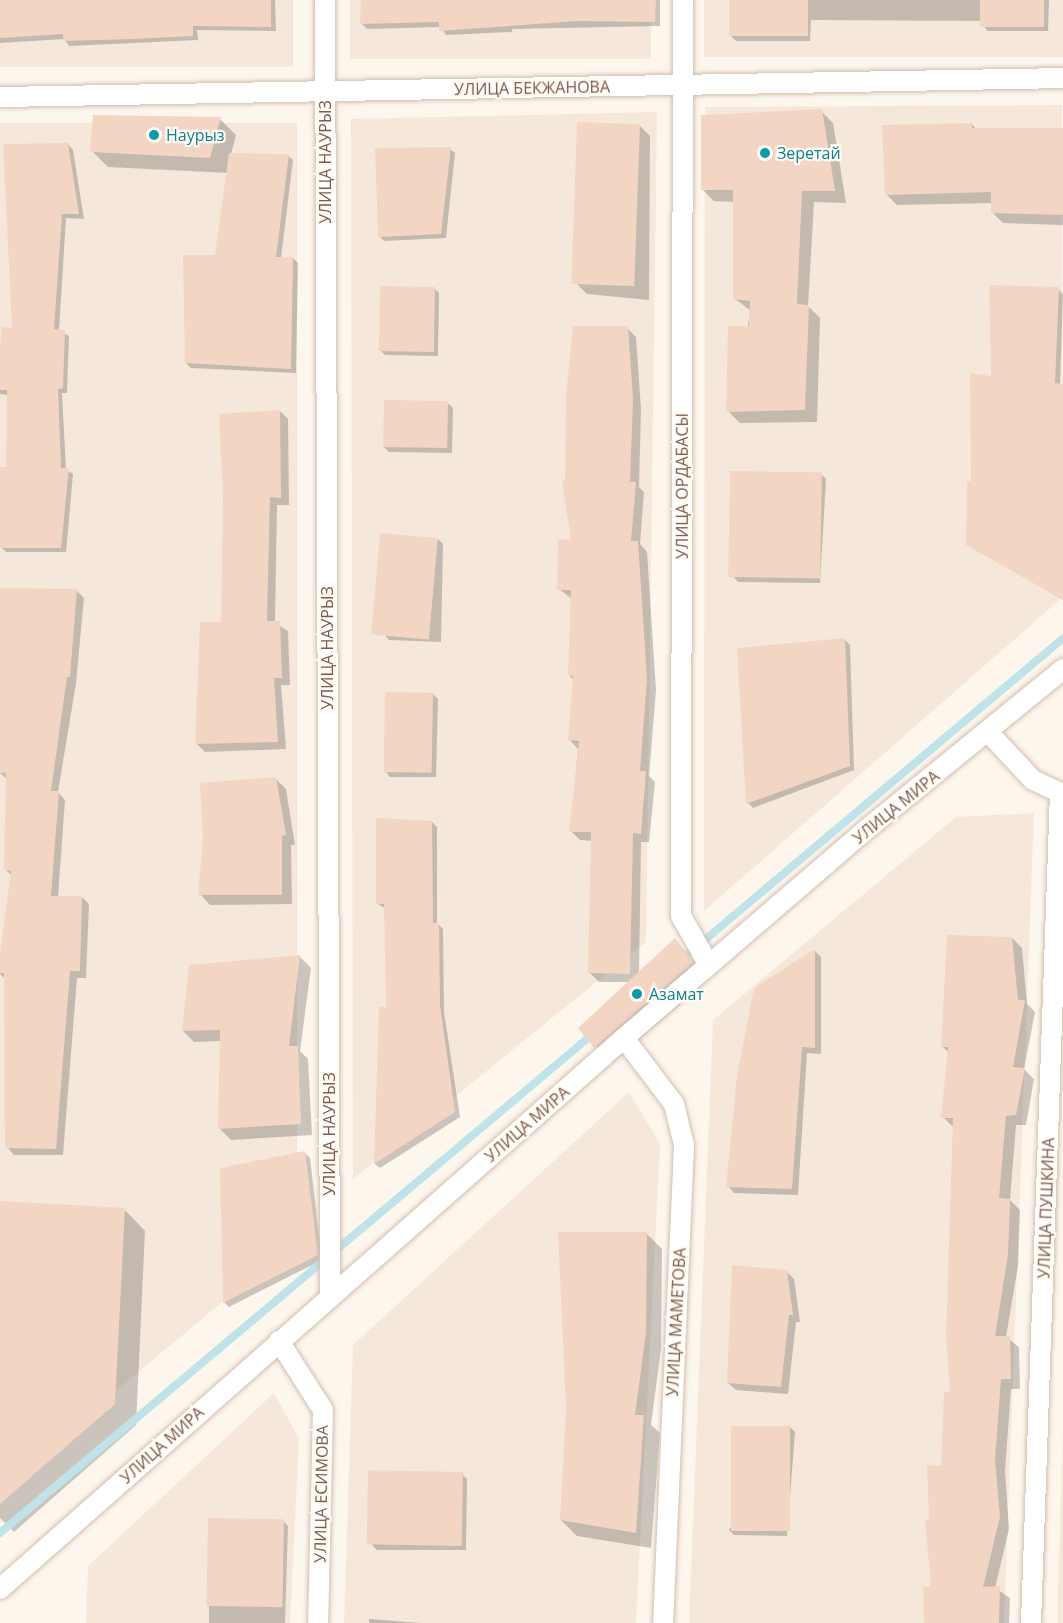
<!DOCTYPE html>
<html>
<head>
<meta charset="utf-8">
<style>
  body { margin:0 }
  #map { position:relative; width:1063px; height:1623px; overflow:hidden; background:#fdf6ec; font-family:"Open Sans",sans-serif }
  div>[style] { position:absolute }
  .residential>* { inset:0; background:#f5e8da; transform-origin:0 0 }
  .shadow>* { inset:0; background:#0003 }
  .stream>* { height:8px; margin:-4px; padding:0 4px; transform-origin:4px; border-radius:4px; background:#bfe3e8 }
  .building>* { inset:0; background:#f3d5c3; transform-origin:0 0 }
  .roads { filter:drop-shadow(0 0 2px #d1beb0) drop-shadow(0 0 2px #d1beb0) }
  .street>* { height:20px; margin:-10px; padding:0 10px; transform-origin:10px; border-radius:10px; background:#fff }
  .dots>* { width:16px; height:16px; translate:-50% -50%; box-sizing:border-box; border:3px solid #fffaf3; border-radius:50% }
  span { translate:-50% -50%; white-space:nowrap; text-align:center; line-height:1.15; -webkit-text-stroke:4.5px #fffaf3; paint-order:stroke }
  .street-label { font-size:16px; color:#7a5c4d }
  .culture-label { font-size:16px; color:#0d838f }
  .left { translate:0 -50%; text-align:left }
</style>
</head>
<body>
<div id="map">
  <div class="residential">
    <i style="left:0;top:0;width:293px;height:67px"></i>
    <i style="left:350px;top:0;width:301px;height:59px"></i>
    <i style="left:704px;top:0;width:359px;height:57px"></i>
    <i style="clip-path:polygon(1062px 105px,1063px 597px,704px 911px,705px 107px)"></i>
    <i style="clip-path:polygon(657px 112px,646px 942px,353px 1179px,351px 119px)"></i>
    <i style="clip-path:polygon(0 123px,297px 123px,297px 1240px,0 1487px)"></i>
    <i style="clip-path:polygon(1034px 813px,1004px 1623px,689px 1623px,713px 1020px,956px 817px)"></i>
    <i style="clip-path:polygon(629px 1092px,660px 1144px,636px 1623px,344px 1623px,353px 1345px)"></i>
    <i style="clip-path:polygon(274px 1393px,299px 1439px,290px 1623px,86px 1623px,88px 1566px)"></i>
    <i style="clip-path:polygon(1063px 1429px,1063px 1623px,1057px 1623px)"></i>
  </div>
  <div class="shadow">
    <i style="clip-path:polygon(0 0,275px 0,276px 31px,197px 30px,198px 40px,69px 46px,64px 39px,0 43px)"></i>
    <i style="clip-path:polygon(363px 0,660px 0,660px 26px,512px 29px,512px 32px,446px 35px,441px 27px,367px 29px,362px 24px)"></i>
    <i style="clip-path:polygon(731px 0,1049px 0,1048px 31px,987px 31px,982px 21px,811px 20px,810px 41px,736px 41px,731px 36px)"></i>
    <i style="clip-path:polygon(821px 111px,833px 123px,846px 203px,814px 202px,808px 306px,820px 318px,817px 422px,740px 423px,728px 411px,751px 311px,734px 298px,735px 202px,714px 201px,702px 189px)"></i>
    <i style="clip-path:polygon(220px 119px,236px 135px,231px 154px,288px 156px,293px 160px,281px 258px,293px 258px,298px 263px,296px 373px,191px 368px,186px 363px,216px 257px,228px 173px,108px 167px,92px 151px)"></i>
    <i style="clip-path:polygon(579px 124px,640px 126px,650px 136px,649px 300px,587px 294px,577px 284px)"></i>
    <i style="clip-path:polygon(972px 124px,977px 130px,1063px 129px,1063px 225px,1003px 223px,992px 212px,992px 203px,897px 205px,886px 194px)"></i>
    <i style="clip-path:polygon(68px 144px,73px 150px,84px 219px,66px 218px,59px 331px,69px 336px,67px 393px,62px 393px,66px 469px,73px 474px,66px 552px,6px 552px,1px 547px,0 468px,8px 468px,9px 395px,0 394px,0 357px,14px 329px)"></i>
    <i style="clip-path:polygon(450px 149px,455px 153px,446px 238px,384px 241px,379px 236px)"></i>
    <i style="clip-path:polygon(434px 288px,439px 293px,438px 356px,385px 355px,380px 350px)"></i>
    <i style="clip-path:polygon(1058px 289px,1063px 294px,1060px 385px,1063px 386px,1063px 600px,968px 544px,992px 377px)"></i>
    <i style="clip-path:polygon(627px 328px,636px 337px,641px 409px,639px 487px,644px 492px,640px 544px,647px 552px,656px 690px,649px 776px,655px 782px,649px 842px,641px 842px,639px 974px,675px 940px,709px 979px,612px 1063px,580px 1028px,629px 982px,599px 982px,590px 973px,593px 841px,580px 840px,571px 831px,578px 749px,569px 739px,574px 680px,569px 675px,572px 599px,559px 589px,573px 541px,567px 483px)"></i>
    <i style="clip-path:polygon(448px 403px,453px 408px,452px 453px,389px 452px,384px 447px)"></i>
    <i style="clip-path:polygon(280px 411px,288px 419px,289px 505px,277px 505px,275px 623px,288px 631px,290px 685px,281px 685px,286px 749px,205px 752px,197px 744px,222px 623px)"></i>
    <i style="clip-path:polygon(821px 474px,826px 479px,820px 583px,738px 582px,733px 576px)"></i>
    <i style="clip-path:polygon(438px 539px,443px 544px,441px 642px,389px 640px,384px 634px)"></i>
    <i style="clip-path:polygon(0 590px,76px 590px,84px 598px,76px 683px,58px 792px,65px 800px,58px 897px,82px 897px,89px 904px,86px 978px,77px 978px,63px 1155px,14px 1155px,7px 1147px,6px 980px,0 974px,0 965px,12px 876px,6px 870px,8px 780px,0 773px)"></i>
    <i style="clip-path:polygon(845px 640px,850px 645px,854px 770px,753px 808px,748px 803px)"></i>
    <i style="clip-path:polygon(433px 694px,438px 699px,436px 777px,390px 777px,385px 771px)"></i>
    <i style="clip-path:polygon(276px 779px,286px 789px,295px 845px,291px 845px,292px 904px,210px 905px,200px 894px)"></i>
    <i style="clip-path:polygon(432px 822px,437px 827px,437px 923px,443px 929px,444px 1012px,460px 1117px,380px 1168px,375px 1164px,380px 1008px,387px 1008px,386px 909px,378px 904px)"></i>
    <i style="clip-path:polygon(1012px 938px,1022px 948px,1027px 1004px,1035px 1012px,1024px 1069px,1034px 1079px,1026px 1125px,1016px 1125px,1010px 1200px,1020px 1210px,1018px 1266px,1006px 1337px,1019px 1347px,1020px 1389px,1011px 1389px,1005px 1471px,1009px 1529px,995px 1588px,1010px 1598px,1009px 1623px,925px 1623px,933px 1588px,931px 1521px,943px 1467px,951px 1393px,954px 1128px,943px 1117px,949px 1053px,942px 1046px)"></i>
    <i style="clip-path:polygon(815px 951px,821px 957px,821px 1054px,807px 1053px,798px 1195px,734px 1193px,728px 1186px,756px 988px)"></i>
    <i style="clip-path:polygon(300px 957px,311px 968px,300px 1051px,308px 1059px,312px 1135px,231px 1140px,219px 1128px,221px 1041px,194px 1042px,183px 1031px,190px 966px)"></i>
    <i style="clip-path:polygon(305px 1153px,310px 1158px,322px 1260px,229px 1307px,224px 1302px)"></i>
    <i style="clip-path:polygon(0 1203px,124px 1209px,145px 1231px,136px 1425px,14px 1532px,0 1518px)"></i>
    <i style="clip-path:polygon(646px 1233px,662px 1249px,661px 1349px,651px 1425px,660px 1433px,651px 1548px,577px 1536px,561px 1520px)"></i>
    <i style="clip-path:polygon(786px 1271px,794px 1279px,800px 1322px,796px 1322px,788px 1394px,736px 1390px,728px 1383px)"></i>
    <i style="clip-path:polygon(790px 1427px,795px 1432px,787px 1536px,734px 1535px,729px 1530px)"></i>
    <i style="clip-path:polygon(462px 1474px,467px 1479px,466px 1550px,377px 1550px,372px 1545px)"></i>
    <i style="clip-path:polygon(209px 1519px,283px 1521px,288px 1526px,285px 1623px,209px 1623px)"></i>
    <i style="clip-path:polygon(369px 1619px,421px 1623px,369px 1623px)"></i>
  </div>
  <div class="stream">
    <i style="left:681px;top:960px;width:500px;rotate:-40.1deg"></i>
    <i style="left:0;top:1533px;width:776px;rotate:-40.09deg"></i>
  </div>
  <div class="building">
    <i style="clip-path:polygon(0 0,271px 0,271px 27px,193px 26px,193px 36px,134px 39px,63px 41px,63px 34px,0 38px)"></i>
    <i style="clip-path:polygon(361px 0,656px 0,655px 22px,578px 21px,439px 31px,439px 22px,360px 24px)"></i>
    <i style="left:729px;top:0;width:79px;height:36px"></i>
    <i style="left:980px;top:0;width:64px;height:27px"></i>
    <i style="clip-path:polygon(822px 109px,835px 191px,802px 191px,797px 304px,809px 305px,805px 410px,726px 412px,728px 326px,749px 326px,750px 301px,733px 299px,733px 190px,701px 190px,701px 115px)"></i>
    <i style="clip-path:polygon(93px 115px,221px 117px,210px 158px,90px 152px)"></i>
    <i style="left:577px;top:122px;width:63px;height:162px;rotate:2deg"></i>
    <i style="clip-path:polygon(972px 123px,972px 128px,1063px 128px,1063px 215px,991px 213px,991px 192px,885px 195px,882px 125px)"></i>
    <i style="clip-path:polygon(68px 143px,79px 214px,62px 214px,54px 329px,65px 330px,63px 388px,58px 389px,61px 468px,69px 468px,61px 548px,0 548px,0 467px,6px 467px,7px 390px,0 390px,0 345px,2px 327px,12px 328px,3px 144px)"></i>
    <i style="clip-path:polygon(451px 147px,441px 234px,378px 237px,375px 148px)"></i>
    <i style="clip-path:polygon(229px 153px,289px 154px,276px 257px,293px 257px,291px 369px,185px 363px,183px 255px,215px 255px)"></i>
    <i style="clip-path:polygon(989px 285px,1059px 287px,1055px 383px,1063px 384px,1063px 600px,966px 545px,967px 481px,971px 481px,970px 373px,991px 376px)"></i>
    <i style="left:380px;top:286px;width:55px;height:65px;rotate:1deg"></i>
    <i style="clip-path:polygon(573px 326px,628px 326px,633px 399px,630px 482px,636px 482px,631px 541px,638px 541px,647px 680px,640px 771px,646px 771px,641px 834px,633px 833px,630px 974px,588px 973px,591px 832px,569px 832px,579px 741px,568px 740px,573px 676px,568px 675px,571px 590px,557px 590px,558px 539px,571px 540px,562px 481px,565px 481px,566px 395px)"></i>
    <i style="left:384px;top:400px;width:64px;height:47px;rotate:1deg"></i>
    <i style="clip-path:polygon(280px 410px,281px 498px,270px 497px,267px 621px,280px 621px,282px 678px,274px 678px,278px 742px,195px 744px,200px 622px,221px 622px,223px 497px,219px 414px)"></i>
    <i style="left:730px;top:471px;width:92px;height:106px;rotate:1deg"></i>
    <i style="left:380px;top:533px;width:58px;height:102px;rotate:5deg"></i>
    <i style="clip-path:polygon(0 588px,77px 589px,70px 677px,67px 677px,51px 791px,59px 791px,51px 896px,82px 896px,80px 971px,70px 971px,56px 1149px,5px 1148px,4px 973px,0 973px,0 953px,11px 871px,4px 870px,6px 773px,0 773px)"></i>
    <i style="clip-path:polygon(845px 638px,850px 766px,746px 804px,737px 648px)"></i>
    <i style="left:385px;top:692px;width:48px;height:80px;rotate:1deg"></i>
    <i style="clip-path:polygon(276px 777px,286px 835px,282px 836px,282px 895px,198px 895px,203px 837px,200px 783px)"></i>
    <i style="clip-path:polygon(376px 818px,432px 821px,433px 923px,439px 922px,440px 1005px,455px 1112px,374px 1164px,379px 1007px,386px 1007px,384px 904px,376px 904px)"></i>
    <i style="clip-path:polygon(947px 935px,1012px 937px,1018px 1000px,1025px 1000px,1013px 1067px,1025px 1068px,1016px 1115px,1006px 1116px,999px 1198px,1010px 1199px,1008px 1255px,995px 1336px,1010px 1336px,1011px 1379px,1001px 1379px,995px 1460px,1000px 1517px,983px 1587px,1000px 1586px,999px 1623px,924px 1623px,923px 1587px,931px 1587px,925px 1520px,929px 1520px,927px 1465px,941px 1466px,944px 1392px,950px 1392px,946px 1337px,953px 1118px,941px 1118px,948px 1047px,941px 1047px)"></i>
    <i style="clip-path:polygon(675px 938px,694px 962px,594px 1048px,578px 1028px)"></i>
    <i style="clip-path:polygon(815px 949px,815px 1048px,802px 1047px,792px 1189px,726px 1187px,737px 1076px,754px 988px)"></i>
    <i style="clip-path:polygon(300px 955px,289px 1046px,298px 1046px,301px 1124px,218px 1129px,220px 1030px,182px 1031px,189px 965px)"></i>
    <i style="clip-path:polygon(305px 1151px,318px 1255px,223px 1303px,220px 1168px)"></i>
    <i style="clip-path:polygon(0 1201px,125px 1208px,115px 1404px,0 1504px)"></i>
    <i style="clip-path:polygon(558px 1232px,647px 1232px,646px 1332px,635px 1415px,644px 1415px,636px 1533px,560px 1520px,566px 1408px)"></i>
    <i style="clip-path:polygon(732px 1265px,787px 1270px,793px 1315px,789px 1315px,781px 1387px,727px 1383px)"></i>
    <i style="left:731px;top:1426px;width:59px;height:105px"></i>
    <i style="left:463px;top:1472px;width:74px;height:95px;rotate:91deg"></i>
    <i style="left:208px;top:1518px;width:76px;height:88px;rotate:1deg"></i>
  </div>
  <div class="roads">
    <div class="street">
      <i style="left:325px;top:0;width:1296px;rotate:89.78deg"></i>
      <i style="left:683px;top:0;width:916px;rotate:90.13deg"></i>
      <i style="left:681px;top:916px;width:56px;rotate:60.3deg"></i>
      <i style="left:0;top:97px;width:1063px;rotate:-1.02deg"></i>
      <i style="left:989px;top:733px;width:64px;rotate:46.9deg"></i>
      <i style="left:1033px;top:780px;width:33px;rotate:25deg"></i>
      <i style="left:624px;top:1038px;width:83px;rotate:52.9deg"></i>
      <i style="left:674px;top:1104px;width:42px;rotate:76.3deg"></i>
      <i style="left:684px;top:1145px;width:478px;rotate:92.5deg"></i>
      <i style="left:279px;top:1341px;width:82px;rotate:57.5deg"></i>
      <i style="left:323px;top:1410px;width:213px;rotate:91.3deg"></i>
      <i style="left:0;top:1589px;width:832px;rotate:-41.44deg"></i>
      <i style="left:624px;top:1038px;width:327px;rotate:-40.7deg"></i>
      <i style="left:872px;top:825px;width:247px;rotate:-39.2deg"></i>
      <i style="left:1031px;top:1623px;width:831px;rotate:-88deg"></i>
    </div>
  </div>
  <div class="dots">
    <i style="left:154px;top:135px;background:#0f9aa8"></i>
    <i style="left:765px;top:153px;background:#0f9aa8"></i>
    <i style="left:637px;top:994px;background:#0f9aa8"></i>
  </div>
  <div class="street-label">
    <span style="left:532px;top:88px;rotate:-1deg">УЛИЦА БЕКЖАНОВА</span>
    <span style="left:325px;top:162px;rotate:-90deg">УЛИЦА НАУРЫЗ</span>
    <span style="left:682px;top:486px;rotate:-90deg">УЛИЦА ОРДАБАСЫ</span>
    <span style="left:327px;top:648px;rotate:-90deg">УЛИЦА НАУРЫЗ</span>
    <span style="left:896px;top:807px;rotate:-39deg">УЛИЦА МИРА</span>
    <span style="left:527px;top:1124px;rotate:-41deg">УЛИЦА МИРА</span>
    <span style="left:329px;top:1134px;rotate:-90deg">УЛИЦА НАУРЫЗ</span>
    <span style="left:1046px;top:1208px;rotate:-88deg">УЛИЦА ПУШКИНА</span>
    <span style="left:676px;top:1322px;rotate:-87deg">УЛИЦА МАМЕТОВА</span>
    <span style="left:162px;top:1445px;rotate:-42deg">УЛИЦА МИРА</span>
    <span style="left:321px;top:1494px;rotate:-89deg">УЛИЦА ЕСИМОВА</span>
  </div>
  <div class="culture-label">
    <span class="left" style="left:166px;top:135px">Наурыз</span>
    <span class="left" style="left:777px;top:153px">Зеретай</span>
    <span class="left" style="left:649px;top:994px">Азамат</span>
  </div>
</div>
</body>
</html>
